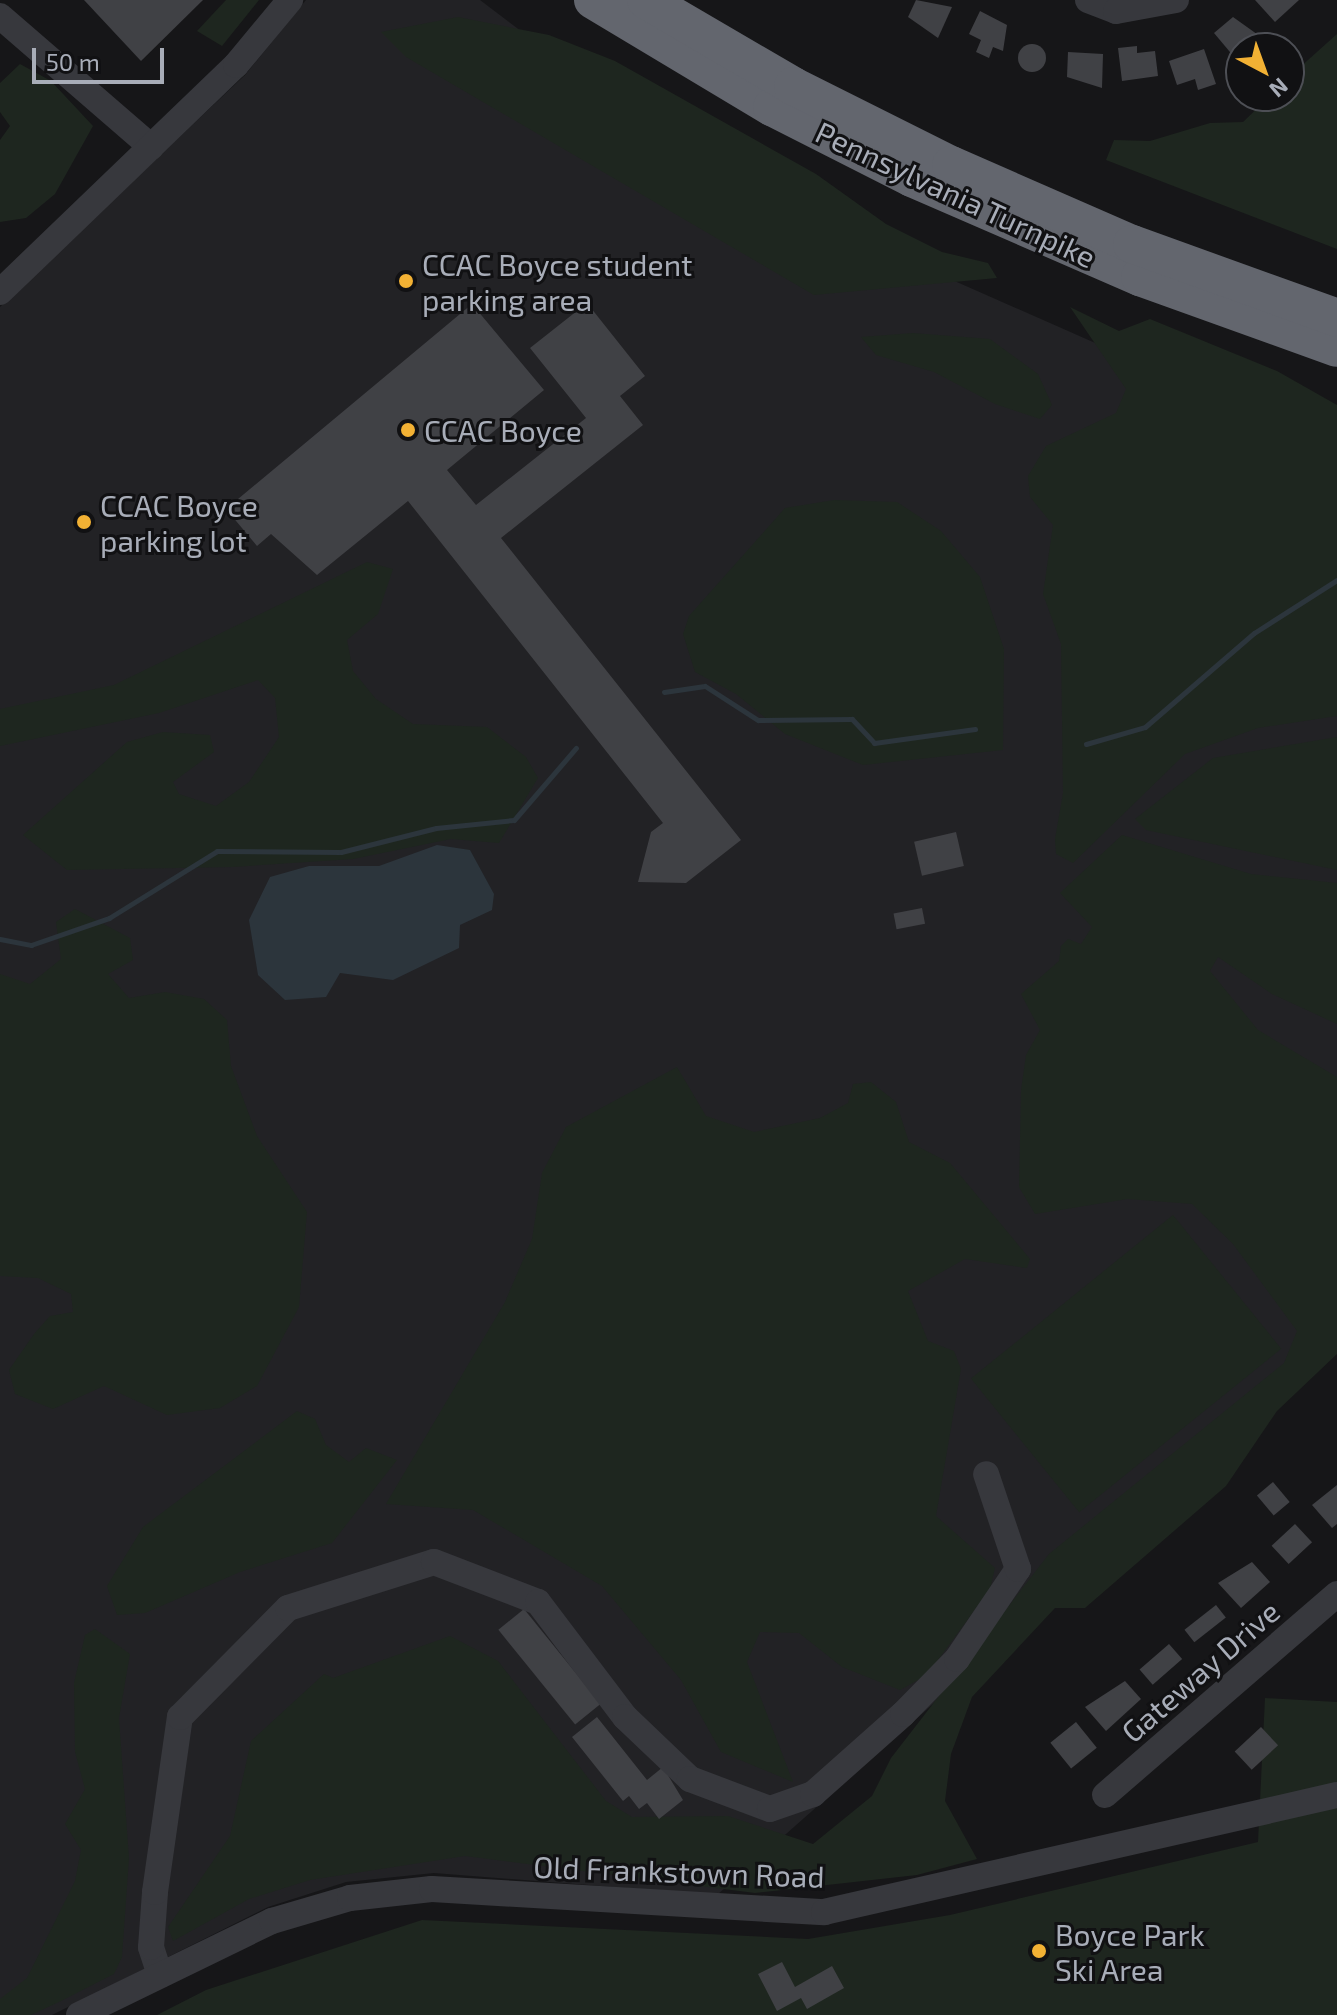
<!DOCTYPE html>
<html>
<head>
<meta charset="utf-8">
<style>
  body { margin:0 }
  #map { position:relative; width:1337px; height:2015px; overflow:hidden; background:#161618; font-family:"Exo 2",sans-serif }
  div>[style] { position:absolute }
  .built>* { inset:0; background:#222225 }
  .green>* { inset:0; background:#1e261f; transform-origin:0 0 }
  .water>* { inset:0; background:#2c353c }
  .stream>* { height:5px; margin:-2.5px; padding:0 2.5px; transform-origin:2.5px; border-radius:2.5px; background:#2c353c }
  .building>* { inset:0; background:#404145; transform-origin:0 0 }
  .round { border-radius:50% }
  .minor>* { height:26px; margin:-13px; padding:0 13px; transform-origin:13px; border-radius:13px; background:#37383d }
  .highway>* { height:38px; margin:-19px; padding:0 19px; transform-origin:19px; border-radius:19px; background:#63666e }
  .dots>* { width:22px; height:22px; translate:-50% -50%; box-sizing:border-box; border:4px solid #111113; border-radius:50% }
  span { translate:-50% -50%; white-space:nowrap; text-align:center; line-height:1.15; -webkit-text-stroke:6px #111113; paint-order:stroke }
  .street-label { font-size:30px; color:#a8adb8 }
  .poi-label { font-size:30px; color:#a8adb8 }
  .left { translate:0 -50%; text-align:left }
  .north { position:absolute; left:1225px; top:32px; width:80px; height:80px; box-sizing:border-box; background:#111113; border:2px solid #4d4f55; border-radius:50%; rotate:139deg; font-size:22px; font-weight:700; line-height:32px; text-align:center; color:#a8adb8 }
  .north::after { content:''; display:block; margin:auto; width:28px; height:36px; background:#f2b134; clip-path:polygon(50% 0,100% 100%,50% 72%,0 100%) }
  .scale { position:absolute; left:32px; top:48px; width:132px; height:36px; box-sizing:border-box; border:4px solid #a8adb8; border-top:0; padding-left:10px; font-size:24px; line-height:28px; white-space:nowrap; color:#a8adb8; -webkit-text-stroke:6px #111113; paint-order:stroke }
</style>
</head>
<body>
<div id="map">
  <div class="built">
    <i style="clip-path:polygon(306px 0,480px 0,604px 94px,855px 237px,1127px 357px,1337px 433px,1337px 1347px,717px 1895px,434px 1873px,346px 1882px,268px 1907px,52px 2015px,0 2015px,0 307px,245px 75px)"></i>
  </div>
  <div class="green">
    <i style="clip-path:polygon(226px 0,259px 0,222px 46px,197px 31px)"></i>
    <i style="clip-path:polygon(458px 17px,549px 35px,615px 61px,816px 174px,886px 224px,942px 252px,988px 263px,997px 278px,814px 295px,406px 57px,381px 32px)"></i>
    <i style="clip-path:polygon(1337px 34px,1337px 249px,1106px 160px,1114px 140px,1150px 141px,1210px 123px,1243px 122px,1270px 96px,1289px 96px,1289px 77px)"></i>
    <i style="clip-path:polygon(20px 64px,51px 81px,93px 126px,55px 194px,26px 218px,0 222px,0 140px,10px 126px,0 112px,0 83px)"></i>
    <i style="clip-path:polygon(1070px 307px,1119px 331px,1150px 319px,1277px 371px,1337px 405px,1337px 716px,1258px 728px,1185px 754px,1073px 863px,1056px 854px,1055px 839px,1063px 793px,1061px 644px,1043px 594px,1053px 525px,1030px 497px,1028px 476px,1046px 446px,1116px 413px,1126px 389px)"></i>
    <i style="clip-path:polygon(913px 333px,990px 339px,1038px 374px,1052px 405px,1040px 419px,995px 404px,934px 372px,876px 355px,861px 337px)"></i>
    <i style="clip-path:polygon(834px 500px,897px 502px,941px 531px,980px 577px,1004px 649px,1003px 750px,863px 765px,785px 734px,736px 694px,695px 672px,683px 634px,689px 616px,785px 508px)"></i>
    <i style="clip-path:polygon(367px 562px,393px 569px,378px 614px,347px 640px,353px 671px,376px 699px,413px 724px,487px 727px,526px 757px,538px 778px,499px 843px,451px 839px,353px 859px,233px 867px,67px 870px,23px 835px,127px 742px,163px 732px,210px 735px,214px 752px,173px 782px,179px 794px,216px 806px,249px 782px,279px 737px,275px 698px,258px 680px,159px 713px,0 746px,0 709px,114px 685px)"></i>
    <i style="clip-path:polygon(1337px 737px,1337px 870px,1146px 830px,1135px 819px,1213px 758px)"></i>
    <i style="clip-path:polygon(1122px 835px,1251px 874px,1337px 883px,1337px 1024px,1272px 994px,1218px 957px,1210px 971px,1258px 1030px,1337px 1077px,1337px 1354px,1277px 1411px,1226px 1486px,1085px 1608px,1055px 1608px,972px 1697px,951px 1754px,945px 1801px,977px 1859px,917px 1875px,755px 1893px,465px 1856px,310px 1880px,249px 1899px,173px 1941px,168px 1927px,230px 1836px,251px 1741px,324px 1674px,333px 1678px,450px 1636px,498px 1661px,606px 1801px,632px 1817px,728px 1816px,813px 1844px,872px 1796px,891px 1758px,1049px 1554px,1284px 1363px,1297px 1331px,1233px 1244px,1192px 1204px,1128px 1199px,1035px 1214px,1019px 1187px,1021px 1090px,1026px 1055px,1040px 1030px,1021px 994px,1059px 961px,1061px 946px,1068px 939px,1081px 944px,1092px 927px,1060px 893px)"></i>
    <i style="clip-path:polygon(75px 909px,130px 938px,133px 960px,108px 974px,129px 998px,165px 992px,204px 999px,227px 1020px,231px 1066px,257px 1136px,307px 1212px,299px 1307px,257px 1386px,220px 1408px,167px 1415px,104px 1386px,53px 1409px,15px 1394px,9px 1370px,34px 1334px,50px 1316px,73px 1312px,71px 1294px,38px 1278px,0 1276px,0 974px,30px 984px,61px 959px,56px 922px)"></i>
    <i style="clip-path:polygon(677px 1067px,706px 1116px,754px 1132px,820px 1118px,848px 1103px,853px 1084px,871px 1082px,896px 1102px,909px 1142px,950px 1163px,1030px 1259px,1027px 1268px,965px 1259px,908px 1291px,928px 1341px,954px 1351px,961px 1369px,936px 1516px,995px 1568px,990px 1589px,927px 1675px,900px 1690px,842px 1667px,799px 1633px,760px 1632px,747px 1662px,793px 1782px,721px 1752px,681px 1680px,602px 1586px,473px 1510px,386px 1504px,505px 1302px,532px 1239px,542px 1173px,566px 1127px)"></i>
    <i style="left:1173px;top:1215px;width:172px;height:260px;rotate:51deg"></i>
    <i style="clip-path:polygon(297px 1411px,315px 1419px,326px 1445px,349px 1462px,366px 1448px,397px 1460px,332px 1543px,240px 1572px,145px 1613px,117px 1615px,107px 1586px,143px 1527px)"></i>
    <i style="clip-path:polygon(95px 1629px,130px 1654px,119px 1718px,129px 1858px,122px 1957px,114px 1974px,61px 2001px,31px 2015px,0 2015px,0 1999px,27px 1978px,75px 1881px,81px 1850px,65px 1824px,85px 1789px,75px 1752px,74px 1683px,85px 1635px)"></i>
    <i style="clip-path:polygon(1265px 1698px,1337px 1702px,1337px 2015px,157px 2015px,206px 1990px,422px 1920px,808px 1939px,950px 1915px,1258px 1842px)"></i>
  </div>
  <div class="water">
    <i style="clip-path:polygon(437px 845px,470px 850px,494px 894px,492px 910px,460px 925px,459px 948px,393px 980px,340px 973px,326px 997px,285px 1000px,258px 975px,249px 920px,270px 877px,309px 866px,379px 866px)"></i>
  </div>
  <div class="stream">
    <i style="left:664px;top:692px;width:41px;rotate:-8.3deg"></i>
    <i style="left:705px;top:686px;width:63px;rotate:32.7deg"></i>
    <i style="left:758px;top:720px;width:94px;rotate:-0.6deg"></i>
    <i style="left:852px;top:719px;width:33px;rotate:47deg"></i>
    <i style="left:874px;top:743px;width:102px;rotate:-7.9deg"></i>
    <i style="left:1086px;top:744px;width:61px;rotate:-16.1deg"></i>
    <i style="left:1145px;top:727px;width:144px;rotate:-40.8deg"></i>
    <i style="left:1254px;top:633px;width:98px;rotate:-32.6deg"></i>
    <i style="left:0;top:939px;width:32px;rotate:11deg"></i>
    <i style="left:31px;top:945px;width:83px;rotate:-19.1deg"></i>
    <i style="left:109px;top:918px;width:127px;rotate:-31.8deg"></i>
    <i style="left:217px;top:851px;width:124px;rotate:0.5deg"></i>
    <i style="left:341px;top:852px;width:98px;rotate:-14.2deg"></i>
    <i style="left:436px;top:828px;width:78px;rotate:-5.9deg"></i>
    <i style="left:514px;top:820px;width:95px;rotate:-49.3deg"></i>
  </div>
  <div class="building">
    <i style="clip-path:polygon(84px 0,203px 0,141px 61px)"></i>
    <i style="clip-path:polygon(916px 0,952px 7px,938px 38px,908px 17px)"></i>
    <i style="clip-path:polygon(1255px 0,1299px 0,1275px 22px)"></i>
    <i style="clip-path:polygon(980px 11px,1007px 25px,1003px 51px,993px 47px,989px 58px,976px 52px,981px 40px,969px 34px)"></i>
    <i style="clip-path:polygon(1233px 17px,1261px 37px,1235px 58px,1214px 33px)"></i>
    <i class="round" style="left:1018px;top:44px;width:28px;height:28px"></i>
    <i style="clip-path:polygon(1137px 46px,1137px 53px,1155px 51px,1158px 76px,1122px 81px,1118px 48px)"></i>
    <i style="clip-path:polygon(1204px 49px,1216px 84px,1198px 90px,1195px 79px,1177px 85px,1169px 61px)"></i>
    <i style="clip-path:polygon(1068px 52px,1103px 54px,1102px 88px,1067px 77px)"></i>
    <i style="clip-path:polygon(587px 303px,645px 376px,620px 396px,643px 425px,501px 538px,741px 840px,686px 883px,638px 882px,651px 832px,663px 823px,408px 501px,317px 575px,271px 534px,257px 546px,226px 509px,472px 304px,544px 390px,447px 470px,476px 505px,586px 418px,530px 348px)"></i>
    <i style="left:956px;top:832px;width:35px;height:43px;rotate:77deg"></i>
    <i style="left:922px;top:908px;width:16px;height:29px;rotate:79deg"></i>
    <i style="left:1273px;top:1482px;width:26px;height:21px;rotate:50deg"></i>
    <i style="clip-path:polygon(1337px 1485px,1337px 1524px,1332px 1528px,1312px 1505px)"></i>
    <i style="left:1295px;top:1524px;width:25px;height:32px;rotate:47deg"></i>
    <i style="clip-path:polygon(1252px 1562px,1270px 1582px,1241px 1608px,1218px 1583px)"></i>
    <i style="left:1216px;top:1605px;width:16px;height:40px;rotate:52deg"></i>
    <i style="left:524px;top:1609px;width:122px;height:33px;rotate:51deg"></i>
    <i style="left:1169px;top:1644px;width:20px;height:39px;rotate:49deg"></i>
    <i style="clip-path:polygon(1125px 1681px,1141px 1699px,1106px 1731px,1085px 1707px)"></i>
    <i style="clip-path:polygon(597px 1717px,647px 1780px,663px 1767px,683px 1800px,659px 1819px,647px 1803px,639px 1809px,629px 1796px,623px 1801px,572px 1737px)"></i>
    <i style="left:1076px;top:1722px;width:33px;height:33px;rotate:51deg"></i>
    <i style="left:1261px;top:1727px;width:25px;height:36px;rotate:47deg"></i>
    <i style="clip-path:polygon(782px 1962px,795px 1987px,832px 1966px,844px 1988px,807px 2009px,801px 1998px,777px 2011px,758px 1974px)"></i>
  </div>
  <div class="minor">
    <i style="left:1088px;top:0;width:30px;rotate:21deg"></i>
    <i style="left:1116px;top:11px;width:61px;rotate:-10.4deg"></i>
    <i style="left:0;top:16px;width:200px;rotate:40.9deg"></i>
    <i style="left:0;top:292px;width:327px;rotate:-43.9deg"></i>
    <i style="left:236px;top:65px;width:85px;rotate:-50.3deg"></i>
    <i style="left:1105px;top:1795px;width:307px;rotate:-40.9deg"></i>
    <i style="left:160px;top:1975px;width:29px;rotate:-108deg"></i>
    <i style="left:151px;top:1947px;width:55px;rotate:-85.8deg"></i>
    <i style="left:155px;top:1892px;width:177px;rotate:-81.9deg"></i>
    <i style="left:180px;top:1717px;width:153px;rotate:-45.3deg"></i>
    <i style="left:288px;top:1608px;width:153px;rotate:-17.5deg"></i>
    <i style="left:434px;top:1562px;width:111px;rotate:21deg"></i>
    <i style="left:538px;top:1602px;width:144px;rotate:52.9deg"></i>
    <i style="left:625px;top:1717px;width:90px;rotate:43.6deg"></i>
    <i style="left:690px;top:1779px;width:85px;rotate:20.6deg"></i>
    <i style="left:770px;top:1809px;width:46px;rotate:-19.2deg"></i>
    <i style="left:813px;top:1794px;width:120px;rotate:-41.6deg"></i>
    <i style="left:903px;top:1714px;width:77px;rotate:-45.5deg"></i>
    <i style="left:957px;top:1659px;width:109px;rotate:-55.9deg"></i>
    <i style="left:1018px;top:1569px;width:100px;rotate:-108.6deg"></i>
    <i style="left:79px;top:2015px;width:215px;rotate:-26deg"></i>
    <i style="left:272px;top:1921px;width:81px;rotate:-16.4deg"></i>
    <i style="left:350px;top:1898px;width:82px;rotate:-6.3deg"></i>
    <i style="left:432px;top:1889px;width:393px;rotate:3.4deg"></i>
    <i style="left:824px;top:1912px;width:526px;rotate:-12.85deg"></i>
  </div>
  <div class="highway">
    <i style="left:593px;top:0;width:209px;rotate:30.9deg"></i>
    <i style="left:772px;top:107px;width:157px;rotate:26.9deg"></i>
    <i style="left:912px;top:178px;width:249px;rotate:23.5deg"></i>
    <i style="left:1140px;top:277px;width:209px;rotate:19.8deg"></i>
    <i style="left:646px;top:0;width:170px;rotate:30.3deg"></i>
    <i style="left:793px;top:86px;width:177px;rotate:26.6deg"></i>
    <i style="left:951px;top:165px;width:197px;rotate:23.6deg"></i>
    <i style="left:1132px;top:244px;width:218px;rotate:19.8deg"></i>
  </div>
  <div class="dots">
    <i style="left:406px;top:281px;background:#f2b134"></i>
    <i style="left:408px;top:430px;background:#f2b134"></i>
    <i style="left:84px;top:522px;background:#f2b134"></i>
    <i style="left:1039px;top:1951px;background:#f2b134"></i>
  </div>
  <div class="street-label">
    <span style="left:956px;top:194px;rotate:25deg">Pennsylvania Turnpike</span>
    <span style="left:1200px;top:1671px;rotate:-41deg">Gateway Drive</span>
    <span style="left:679px;top:1871px;rotate:2deg">Old Frankstown Road</span>
  </div>
  <div class="poi-label">
    <span class="left" style="left:422px;top:281px">CCAC Boyce student<br>parking area</span>
    <span class="left" style="left:424px;top:430px">CCAC Boyce</span>
    <span class="left" style="left:100px;top:522px">CCAC Boyce<br>parking lot</span>
    <span class="left" style="left:1055px;top:1951px">Boyce Park<br>Ski Area</span>
  </div>
  <div class="north">N</div>
  <div class="scale">50 m</div>
</div>
</body>
</html>
